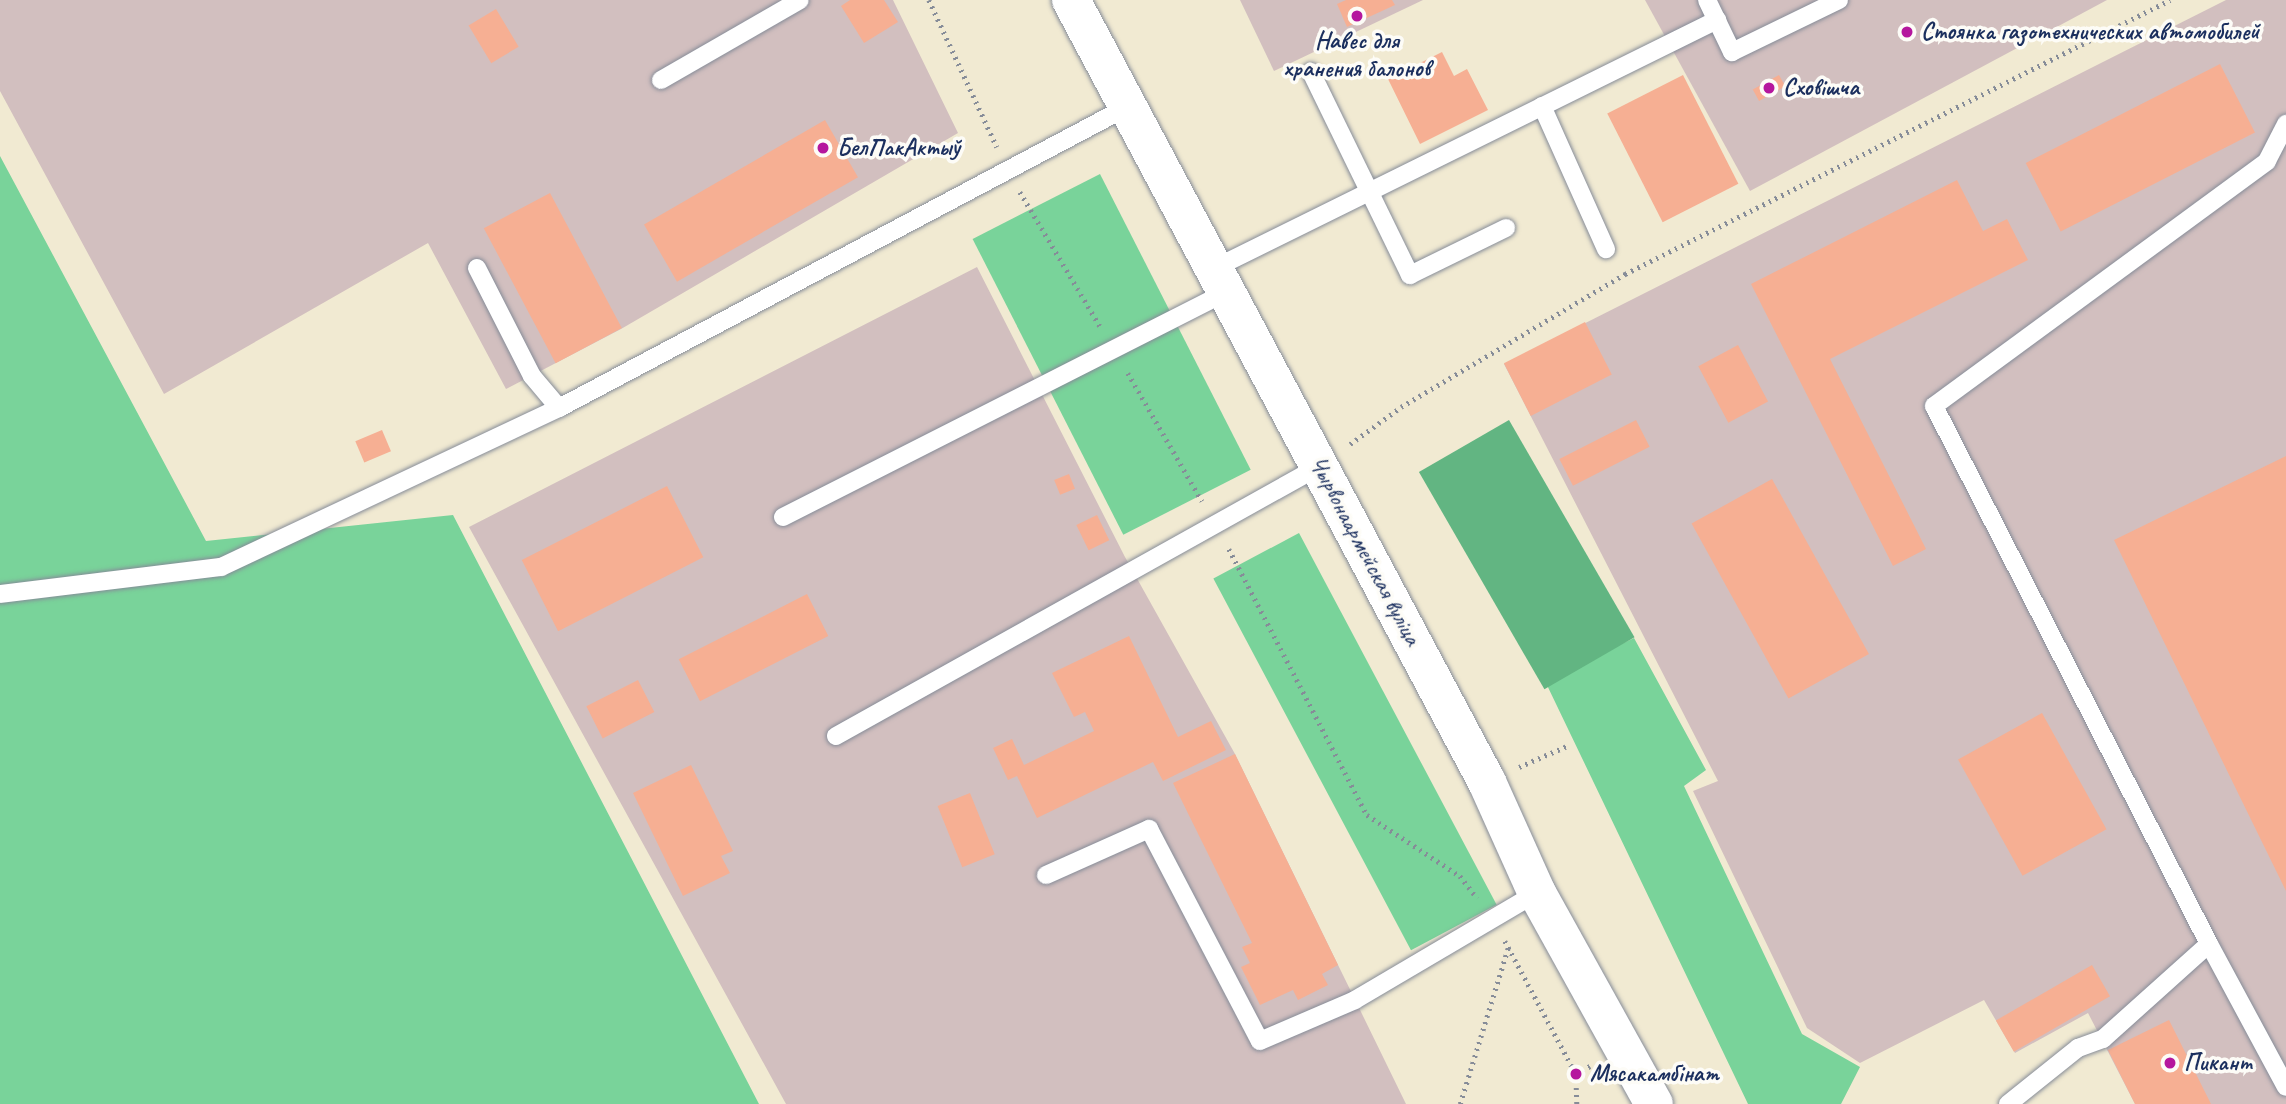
<!DOCTYPE html>
<html>
<head>
<meta charset="utf-8">
<style>
  body { margin:0 }
  #map { position:relative; width:2286px; height:1104px; overflow:hidden; background:#f1ead2; font-family:Caveat,sans-serif }
  div>[style] { position:absolute }
  .industrial>* { inset:0; background:#d2bfbf }
  .green>* { inset:0; background:#79d39a; transform-origin:0 0 }
  .forest>* { inset:0; background:#62b582; transform-origin:0 0 }
  .building>* { inset:0; background:#f6af93; transform-origin:0 0 }
  .path>* { height:4.5px; margin-top:-2.25px; transform-origin:0; background:repeating-linear-gradient(90deg,#868c98 0 2px,transparent 0 7px) }
  .roads { filter:drop-shadow(0 0 2px #868c98) drop-shadow(0 0 2px #868c98) }
  .service>* { height:18px; margin:-9px; padding:0 9px; transform-origin:9px; border-radius:9px; background:#fff }
  .tertiary>* { height:38px; margin:-19px; padding:0 19px; transform-origin:19px; border-radius:19px; background:#fff }
  .dots>* { width:19px; height:19px; translate:-50% -50%; box-sizing:border-box; border:4px solid #fdfcf7; border-radius:50% }
  span { translate:-50% -50%; white-space:nowrap; text-align:center; line-height:1.15; -webkit-text-stroke:7px #fdfcf7; paint-order:stroke }
  .poi-label { font-size:24px; color:#1b2f5e; font-weight:700 }
  .left { translate:0 -50%; text-align:left }
  .street-label { font-size:24px; color:#1b2f5e }
</style>
</head>
<body>
<div id="map">
  <div class="industrial">
    <i style="clip-path:polygon(0 0,893px 0,958px 133px,621px 329px,506px 389px,428px 243px,164px 394px,0 91px)"></i>
    <i style="clip-path:polygon(1240px 0,1423px 0,1274px 71px)"></i>
    <i style="clip-path:polygon(1645px 0,2107px 0,1750px 191px)"></i>
    <i style="clip-path:polygon(2226px 0,2286px 0,2286px 1104px,2135px 1104px,2088px 1013px,2015px 1053px,1984px 1000px,1860px 1063px,1807px 1028px,1693px 791px,1718px 781px,1504px 364px)"></i>
    <i style="clip-path:polygon(977px 267px,1125px 557px,1235px 754px,1406px 1104px,786px 1104px,469px 527px)"></i>
  </div>
  <div class="green">
    <i style="clip-path:polygon(0 156px,206px 541px,453px 515px,759px 1104px,0 1104px)"></i>
    <i style="left:1100px;top:174px;width:332px;height:143px;rotate:63deg"></i>
    <i style="left:1299px;top:533px;width:421px;height:97px;rotate:62deg"></i>
    <i style="clip-path:polygon(1634px 638px,1706px 770px,1684px 786px,1802px 1034px,1860px 1067px,1841px 1104px,1748px 1104px,1545px 681px)"></i>
  </div>
  <div class="forest">
    <i style="left:1509px;top:420px;width:251px;height:104px;rotate:60deg"></i>
  </div>
  <div class="building">
    <i style="clip-path:polygon(850px 0,884px 0,898px 22px,864px 43px,841px 6px)"></i>
    <i style="clip-path:polygon(1346px 0,1392px 0,1395px 5px,1347px 27px,1337px 4px)"></i>
    <i style="left:496px;top:9px;width:44px;height:32px;rotate:59deg"></i>
    <i style="clip-path:polygon(1442px 52px,1454px 76px,1467px 69px,1488px 110px,1420px 144px,1388px 79px)"></i>
    <i style="left:2220px;top:64px;width:77px;height:218px;rotate:63deg"></i>
    <i style="left:1683px;top:75px;width:122px;height:85px;rotate:63deg"></i>
    <i style="left:1779px;top:75px;width:13px;height:30px;rotate:61deg"></i>
    <i style="left:825px;top:120px;width:66px;height:209px;rotate:60deg"></i>
    <i style="clip-path:polygon(1957px 180px,1983px 231px,2007px 219px,2028px 260px,1830px 359px,1926px 549px,1893px 566px,1751px 284px)"></i>
    <i style="left:550px;top:193px;width:153px;height:75px;rotate:62deg"></i>
    <i style="left:1585px;top:322px;width:59px;height:91px;rotate:63deg"></i>
    <i style="left:1738px;top:345px;width:64px;height:45px;rotate:62deg"></i>
    <i style="left:1636px;top:420px;width:30px;height:86px;rotate:63deg"></i>
    <i style="left:382px;top:430px;width:23px;height:29px;rotate:67deg"></i>
    <i style="clip-path:polygon(2286px 456px,2286px 891px,2114px 540px)"></i>
    <i style="left:1069px;top:474px;width:16px;height:16px;rotate:68deg"></i>
    <i style="left:1772px;top:479px;width:200px;height:92px;rotate:61deg"></i>
    <i style="left:667px;top:486px;width:80px;height:163px;rotate:63deg"></i>
    <i style="left:1097px;top:515px;width:28px;height:23px;rotate:64deg"></i>
    <i style="left:807px;top:594px;width:47px;height:144px;rotate:63deg"></i>
    <i style="clip-path:polygon(1129px 636px,1178px 737px,1211px 721px,1226px 750px,1163px 781px,1153px 762px,1037px 818px,1017px 776px,1008px 780px,993px 748px,1012px 739px,1024px 765px,1094px 731px,1085px 712px,1074px 717px,1052px 673px)"></i>
    <i style="left:638px;top:680px;width:36px;height:58px;rotate:63deg"></i>
    <i style="left:2042px;top:713px;width:133px;height:96px;rotate:61deg"></i>
    <i style="clip-path:polygon(1235px 754px,1338px 965px,1322px 974px,1328px 985px,1298px 1000px,1293px 990px,1260px 1005px,1241px 967px,1250px 963px,1242px 947px,1252px 943px,1173px 783px)"></i>
    <i style="clip-path:polygon(691px 765px,733px 851px,721px 856px,730px 873px,683px 896px,633px 793px)"></i>
    <i style="left:970px;top:793px;width:66px;height:35px;rotate:68deg"></i>
    <i style="left:2092px;top:965px;width:36px;height:111px;rotate:60deg"></i>
    <i style="clip-path:polygon(2169px 1020px,2211px 1104px,2135px 1104px,2108px 1050px)"></i>
  </div>
  <div class="path">
    <i style="left:929px;top:0;width:162px;rotate:65.2deg"></i>
    <i style="left:1020px;top:192px;width:156px;rotate:59.2deg"></i>
    <i style="left:1128px;top:373px;width:148px;rotate:60deg"></i>
    <i style="left:1350px;top:444px;width:63px;rotate:-36deg"></i>
    <i style="left:1401px;top:407px;width:261px;rotate:-30.7deg"></i>
    <i style="left:1625px;top:274px;width:610px;rotate:-26.69deg"></i>
    <i style="left:1229px;top:549px;width:300px;rotate:62.6deg"></i>
    <i style="left:1367px;top:815px;width:111px;rotate:33.3deg"></i>
    <i style="left:1460px;top:876px;width:28px;rotate:52deg"></i>
    <i style="left:1519px;top:767px;width:52px;rotate:-23.6deg"></i>
    <i style="left:1505px;top:941px;width:151px;rotate:61.9deg"></i>
    <i style="left:1576px;top:1074px;width:30px;rotate:88deg"></i>
    <i style="left:1576px;top:1074px;width:16px;rotate:-30deg"></i>
    <i style="left:1460px;top:1104px;width:163px;rotate:-72.9deg"></i>
  </div>
  <div class="roads">
    <div class="service">
      <i style="left:1707px;top:0;width:58px;rotate:64.3deg"></i>
      <i style="left:1732px;top:52px;width:119px;rotate:-25.9deg"></i>
      <i style="left:1311px;top:72px;width:226px;rotate:64deg"></i>
      <i style="left:1410px;top:275px;width:107px;rotate:-26.1deg"></i>
      <i style="left:661px;top:80px;width:160px;rotate:-29.9deg"></i>
      <i style="left:1542px;top:106px;width:157px;rotate:65.9deg"></i>
      <i style="left:1217px;top:267px;width:558px;rotate:-26.29deg"></i>
      <i style="left:477px;top:268px;width:121px;rotate:63deg"></i>
      <i style="left:532px;top:376px;width:42px;rotate:49.8deg"></i>
      <i style="left:783px;top:517px;width:500px;rotate:-26.9deg"></i>
      <i style="left:0;top:594px;width:223px;rotate:-7deg"></i>
      <i style="left:221px;top:567px;width:374px;rotate:-25.2deg"></i>
      <i style="left:559px;top:408px;width:645px;rotate:-27.92deg"></i>
      <i style="left:836px;top:736px;width:554px;rotate:-29.16deg"></i>
      <i style="left:1046px;top:875px;width:113px;rotate:-24.1deg"></i>
      <i style="left:1149px;top:829px;width:239px;rotate:62.4deg"></i>
      <i style="left:1260px;top:1041px;width:103px;rotate:-23.3deg"></i>
      <i style="left:1355px;top:1000px;width:211px;rotate:-30.5deg"></i>
      <i style="left:2209px;top:944px;width:604px;rotate:-117.07deg"></i>
      <i style="left:1934px;top:406px;width:413px;rotate:-36.3deg"></i>
      <i style="left:2267px;top:161px;width:42px;rotate:-62.8deg"></i>
      <i style="left:2008px;top:1104px;width:90px;rotate:-38.7deg"></i>
      <i style="left:2078px;top:1048px;width:27px;rotate:-20deg"></i>
      <i style="left:2103px;top:1039px;width:142px;rotate:-41.9deg"></i>
      <i style="left:2209px;top:944px;width:162px;rotate:61.7deg"></i>
    </div>
    <div class="tertiary">
      <i style="left:1071px;top:0;width:886px;rotate:61.99deg"></i>
      <i style="left:1487px;top:782px;width:122px;rotate:65.8deg"></i>
      <i style="left:1537px;top:893px;width:241px;rotate:61deg"></i>
    </div>
  </div>
  <div class="dots">
    <i style="left:1357px;top:16px;background:#b5179e"></i>
    <i style="left:1907px;top:32px;background:#b5179e"></i>
    <i style="left:1769px;top:88px;background:#b5179e"></i>
    <i style="left:823px;top:148px;background:#b5179e"></i>
    <i style="left:2170px;top:1063px;background:#b5179e"></i>
    <i style="left:1576px;top:1074px;background:#b5179e"></i>
  </div>
  <div class="poi-label">
    <span class="left" style="left:1921px;top:32px">Стоянка газотехнических автомобилей</span>
    <span style="left:1357px;top:55px">Навес для<br>хранения балонов</span>
    <span class="left" style="left:1783px;top:88px">Сховішча</span>
    <span class="left" style="left:837px;top:148px">БелПакАктыў</span>
    <span class="left" style="left:2184px;top:1063px">Пикант</span>
    <span class="left" style="left:1590px;top:1074px">Мясакамбінат</span>
  </div>
  <div class="street-label">
    <span style="left:1365px;top:551px;rotate:62deg">Чырвонаармейская вуліца</span>
  </div>
</div>
</body>
</html>
